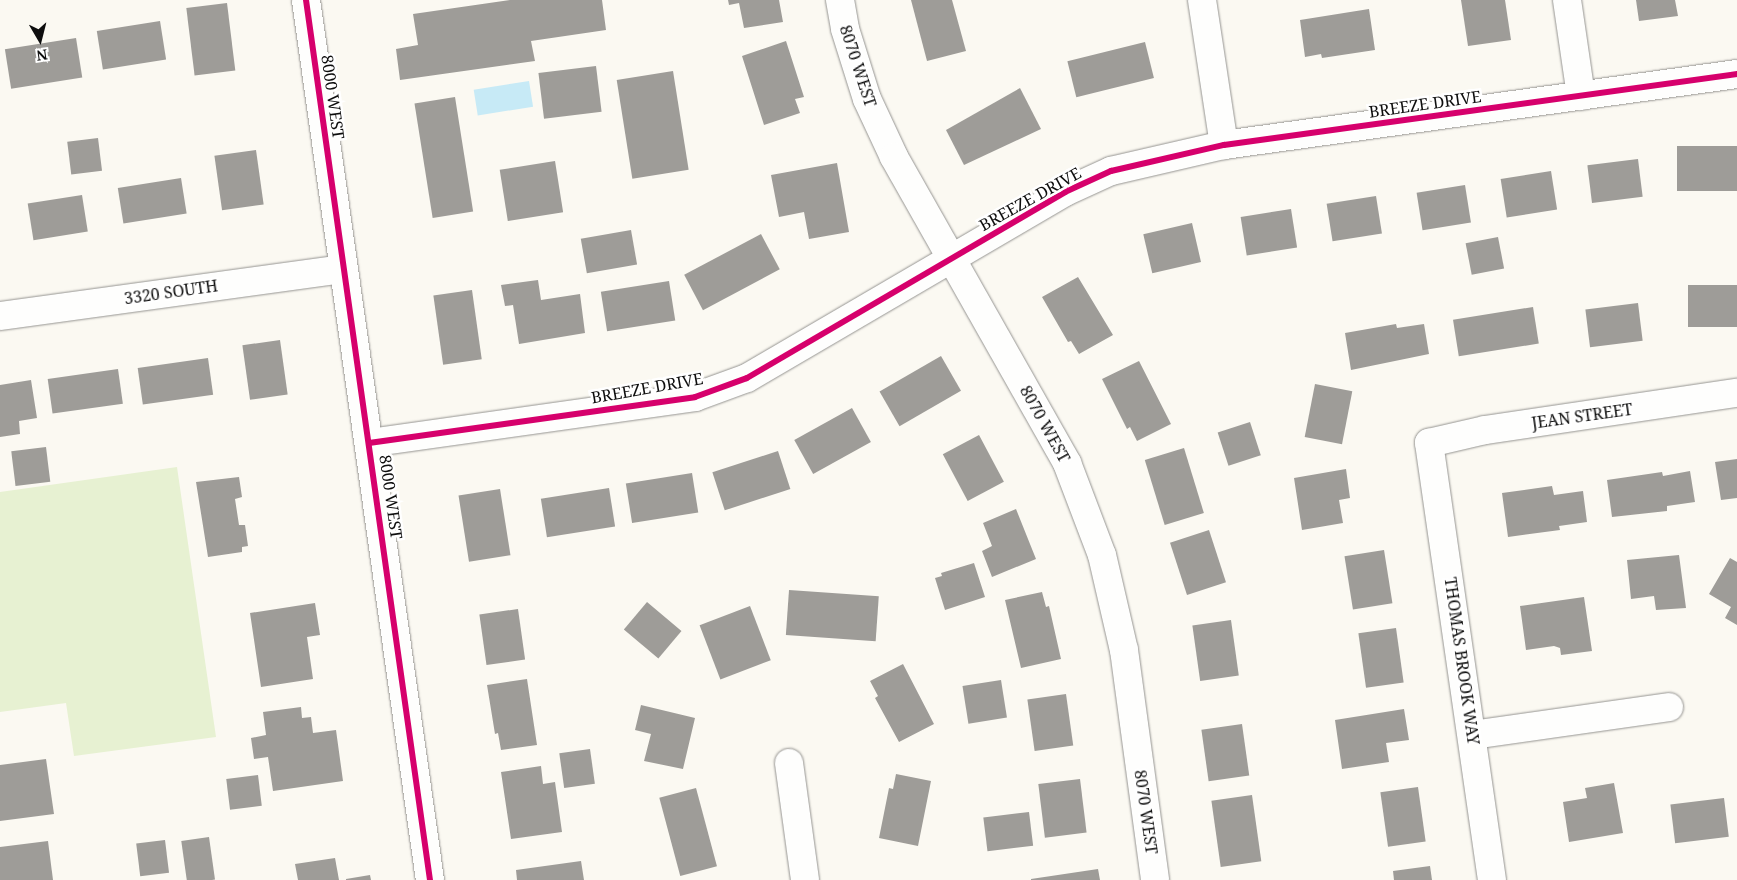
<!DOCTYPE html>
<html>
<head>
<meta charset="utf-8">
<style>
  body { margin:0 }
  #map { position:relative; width:1737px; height:880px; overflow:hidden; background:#fbf9f2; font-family:"Noto Serif",serif }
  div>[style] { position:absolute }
  .green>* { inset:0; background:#e7f1d2 }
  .water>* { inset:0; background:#c7eaf6; transform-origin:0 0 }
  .building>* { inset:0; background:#9e9c98; transform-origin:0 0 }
  .roads { filter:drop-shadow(0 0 1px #959491) drop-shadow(0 0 1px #959491) }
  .minor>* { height:28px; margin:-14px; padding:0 14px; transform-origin:14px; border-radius:14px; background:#fefefd }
  .tertiary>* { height:28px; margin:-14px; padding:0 14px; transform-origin:14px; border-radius:14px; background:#fefefd }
  .cycleway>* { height:6px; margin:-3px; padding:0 3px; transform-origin:3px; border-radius:3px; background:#d6006c }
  span { translate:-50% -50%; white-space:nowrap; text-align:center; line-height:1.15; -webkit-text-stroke:5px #fff; paint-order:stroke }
  .street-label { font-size:16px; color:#0e0e0e }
  .north { position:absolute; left:15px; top:15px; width:50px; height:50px; -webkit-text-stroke:4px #fff; paint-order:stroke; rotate:172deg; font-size:14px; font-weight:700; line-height:20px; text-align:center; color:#0e0e0e }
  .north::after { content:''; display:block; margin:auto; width:18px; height:22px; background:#0e0e0e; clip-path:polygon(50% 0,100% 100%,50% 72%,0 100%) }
</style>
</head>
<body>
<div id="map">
  <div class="green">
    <i style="clip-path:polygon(177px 467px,216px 737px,74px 756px,66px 703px,0 712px,0 492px)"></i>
  </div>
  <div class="water">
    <i style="left:529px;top:81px;width:26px;height:56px;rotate:81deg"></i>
  </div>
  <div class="building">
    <i style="clip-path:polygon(510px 0,602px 0,606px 30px,531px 41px,535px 61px,400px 80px,396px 49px,418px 45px,413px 14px)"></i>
    <i style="clip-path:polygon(728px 0,779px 0,783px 22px,744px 28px,739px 3px,729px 5px)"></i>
    <i style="clip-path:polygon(911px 0,952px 0,966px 51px,927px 61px)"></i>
    <i style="clip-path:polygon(1461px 0,1505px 0,1511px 40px,1468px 46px)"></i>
    <i style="clip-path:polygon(1636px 0,1675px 0,1678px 16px,1639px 21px)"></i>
    <i style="left:227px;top:3px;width:68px;height:41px;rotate:83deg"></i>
    <i style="clip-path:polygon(1369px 9px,1375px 50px,1322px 58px,1321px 54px,1305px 57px,1300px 20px)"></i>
    <i style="left:160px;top:21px;width:39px;height:64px;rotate:81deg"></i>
    <i style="left:76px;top:38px;width:40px;height:72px;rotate:81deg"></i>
    <i style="clip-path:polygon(786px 41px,804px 97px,795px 99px,800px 113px,764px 125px,742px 56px)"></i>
    <i style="left:1145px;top:42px;width:37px;height:80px;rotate:76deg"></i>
    <i style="left:596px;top:66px;width:46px;height:58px;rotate:83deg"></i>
    <i style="left:673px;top:71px;width:100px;height:57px;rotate:81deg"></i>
    <i style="clip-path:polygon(1020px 88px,1041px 129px,964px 165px,946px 130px)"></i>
    <i style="left:455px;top:97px;width:116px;height:41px;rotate:81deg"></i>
    <i style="left:98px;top:138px;width:33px;height:31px;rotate:83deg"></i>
    <i style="left:1737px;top:146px;width:45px;height:60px;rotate:90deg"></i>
    <i style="left:256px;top:150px;width:55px;height:42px;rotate:82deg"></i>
    <i style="left:1638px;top:159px;width:38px;height:51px;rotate:83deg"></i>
    <i style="left:555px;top:161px;width:52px;height:56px;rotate:81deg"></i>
    <i style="clip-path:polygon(837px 163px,849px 232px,809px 239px,804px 212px,779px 217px,771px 175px)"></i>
    <i style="left:1551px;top:171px;width:39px;height:51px;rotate:81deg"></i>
    <i style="left:181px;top:178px;width:36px;height:64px;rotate:81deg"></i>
    <i style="left:1465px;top:185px;width:38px;height:49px;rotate:81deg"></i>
    <i style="left:82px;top:195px;width:37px;height:55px;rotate:81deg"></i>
    <i style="left:1376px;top:196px;width:38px;height:50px;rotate:81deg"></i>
    <i style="left:1291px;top:209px;width:39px;height:51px;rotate:81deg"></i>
    <i style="left:1192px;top:223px;width:40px;height:50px;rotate:77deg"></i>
    <i style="left:631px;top:230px;width:35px;height:51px;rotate:80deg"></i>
    <i style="left:761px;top:234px;width:40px;height:87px;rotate:62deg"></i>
    <i style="left:1498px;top:237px;width:32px;height:33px;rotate:79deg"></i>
    <i style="clip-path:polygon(1078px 277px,1113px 335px,1079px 354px,1071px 341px,1068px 342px,1042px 297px)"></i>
    <i style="clip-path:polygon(538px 280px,541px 300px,580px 294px,585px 333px,519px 344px,513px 305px,505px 306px,501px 285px)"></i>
    <i style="left:669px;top:281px;width:40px;height:69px;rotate:81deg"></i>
    <i style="left:1737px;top:285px;width:42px;height:49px;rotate:90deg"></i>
    <i style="left:472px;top:290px;width:70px;height:39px;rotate:82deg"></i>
    <i style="left:1638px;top:303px;width:38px;height:53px;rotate:83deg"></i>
    <i style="left:1533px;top:307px;width:37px;height:81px;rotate:81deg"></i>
    <i style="clip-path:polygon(1396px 324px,1397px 328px,1424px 324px,1429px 354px,1351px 370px,1345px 333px)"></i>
    <i style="left:280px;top:340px;width:55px;height:38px;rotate:82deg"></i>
    <i style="left:941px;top:356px;width:40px;height:71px;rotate:60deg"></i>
    <i style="left:208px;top:358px;width:37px;height:71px;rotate:82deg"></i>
    <i style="clip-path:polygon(1139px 361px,1171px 424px,1137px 441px,1130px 427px,1127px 429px,1102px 379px)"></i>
    <i style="left:118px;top:369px;width:35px;height:71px;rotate:82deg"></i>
    <i style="clip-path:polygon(31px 380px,37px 418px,19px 421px,20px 434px,0 437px,0 385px)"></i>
    <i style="left:1315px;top:384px;width:38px;height:54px;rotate:11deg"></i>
    <i style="left:852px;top:408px;width:39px;height:66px;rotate:61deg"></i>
    <i style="left:1250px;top:422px;width:35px;height:34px;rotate:72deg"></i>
    <i style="left:979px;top:435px;width:53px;height:41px;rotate:62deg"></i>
    <i style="left:46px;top:447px;width:35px;height:35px;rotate:83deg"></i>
    <i style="left:1184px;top:448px;width:68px;height:41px;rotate:73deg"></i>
    <i style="left:778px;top:451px;width:40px;height:69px;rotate:72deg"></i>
    <i style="clip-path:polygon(1737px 459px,1737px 498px,1721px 500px,1715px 462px)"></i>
    <i style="clip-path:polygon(1346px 469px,1350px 498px,1339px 500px,1343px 523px,1302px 530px,1294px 478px)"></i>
    <i style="clip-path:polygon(1690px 471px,1695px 502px,1667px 506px,1667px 511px,1612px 517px,1607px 480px,1662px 472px,1663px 476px)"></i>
    <i style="left:692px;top:473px;width:40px;height:67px;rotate:81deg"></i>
    <i style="clip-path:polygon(239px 477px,242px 497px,235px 499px,239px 525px,245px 525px,248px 546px,242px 547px,242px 552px,208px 557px,196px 482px)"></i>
    <i style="clip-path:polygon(1552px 486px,1554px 495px,1583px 491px,1587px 522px,1559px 526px,1560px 530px,1508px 537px,1502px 493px)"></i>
    <i style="left:609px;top:488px;width:39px;height:69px;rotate:81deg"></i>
    <i style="left:500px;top:489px;width:67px;height:42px;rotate:81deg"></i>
    <i style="clip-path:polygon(1016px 509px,1036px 559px,992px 577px,982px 551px,992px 546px,983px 523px)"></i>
    <i style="left:1209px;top:530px;width:55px;height:41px;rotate:72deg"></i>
    <i style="left:1384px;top:550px;width:54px;height:40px;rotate:81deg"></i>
    <i style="clip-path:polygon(1679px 555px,1686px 608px,1656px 610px,1654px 596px,1631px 599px,1627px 560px)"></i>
    <i style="clip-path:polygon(1730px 558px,1737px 562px,1737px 625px,1725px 618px,1731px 607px,1709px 594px)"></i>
    <i style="clip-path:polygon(974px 563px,985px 597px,945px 610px,935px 578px,942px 576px,941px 573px)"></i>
    <i style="left:789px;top:590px;width:90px;height:45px;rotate:4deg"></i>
    <i style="clip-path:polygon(1042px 592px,1046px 607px,1049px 606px,1061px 659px,1021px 668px,1005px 600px)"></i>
    <i style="clip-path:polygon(1584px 597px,1592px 651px,1561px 655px,1560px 648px,1554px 646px,1526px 650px,1520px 606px)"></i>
    <i style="left:647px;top:602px;width:45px;height:36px;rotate:40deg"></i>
    <i style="clip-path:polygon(315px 603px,320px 635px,307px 637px,313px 679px,261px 687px,250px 613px)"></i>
    <i style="left:750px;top:606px;width:58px;height:54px;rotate:69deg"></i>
    <i style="left:518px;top:609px;width:51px;height:39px;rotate:82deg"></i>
    <i style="left:1231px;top:620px;width:56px;height:39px;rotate:82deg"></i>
    <i style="left:1396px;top:628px;width:55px;height:38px;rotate:82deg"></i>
    <i style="clip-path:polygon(903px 664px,934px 724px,899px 742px,875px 698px,878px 696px,870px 681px)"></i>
    <i style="clip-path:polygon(527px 679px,537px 745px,501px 750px,498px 733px,495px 734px,487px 685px)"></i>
    <i style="left:1001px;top:680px;width:38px;height:39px;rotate:81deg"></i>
    <i style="left:1066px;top:694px;width:52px;height:39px;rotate:82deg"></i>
    <i style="clip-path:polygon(641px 705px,695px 718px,683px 769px,644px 761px,651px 734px,635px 730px)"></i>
    <i style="clip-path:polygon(301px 707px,302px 718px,311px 717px,313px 733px,336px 730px,343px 781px,273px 791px,268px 757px,254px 759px,251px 738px,266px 735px,263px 712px)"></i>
    <i style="clip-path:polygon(1404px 709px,1409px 740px,1386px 743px,1389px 762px,1342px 769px,1335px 720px)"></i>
    <i style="left:1242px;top:724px;width:52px;height:41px;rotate:82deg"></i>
    <i style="left:590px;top:749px;width:35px;height:31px;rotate:82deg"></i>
    <i style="clip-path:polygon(46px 759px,54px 814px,0 821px,0 765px)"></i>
    <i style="clip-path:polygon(541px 766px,543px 784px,555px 782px,562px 832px,511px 839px,501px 772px)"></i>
    <i style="clip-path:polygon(896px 774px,931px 781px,918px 846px,879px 838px,889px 788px,893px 789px)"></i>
    <i style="left:258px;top:775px;width:31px;height:32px;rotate:83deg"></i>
    <i style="left:1080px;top:779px;width:54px;height:42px;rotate:83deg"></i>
    <i style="clip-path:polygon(1614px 783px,1623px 833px,1569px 842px,1563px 802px,1587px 798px,1585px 788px)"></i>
    <i style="left:1418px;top:787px;width:55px;height:38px;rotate:82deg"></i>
    <i style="left:696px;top:788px;width:81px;height:38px;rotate:75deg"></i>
    <i style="left:1252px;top:795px;width:67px;height:41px;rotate:82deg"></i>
    <i style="left:1724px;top:798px;width:39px;height:54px;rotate:83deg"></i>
    <i style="left:1029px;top:812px;width:34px;height:46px;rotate:83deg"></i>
    <i style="left:209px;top:837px;width:43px;height:28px;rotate:82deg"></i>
    <i style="left:165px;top:840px;width:33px;height:29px;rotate:83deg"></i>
    <i style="clip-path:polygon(48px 841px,53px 880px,0 880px,0 847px)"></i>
    <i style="clip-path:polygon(335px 858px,339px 880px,298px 880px,295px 864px)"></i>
    <i style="clip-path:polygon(581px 861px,584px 880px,517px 880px,516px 870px)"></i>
    <i style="clip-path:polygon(1430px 866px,1432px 880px,1394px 880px,1393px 871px)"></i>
    <i style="clip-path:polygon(1098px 869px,1100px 880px,1031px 880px,1031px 879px)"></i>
    <i style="clip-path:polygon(370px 875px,371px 880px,346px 880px,346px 879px)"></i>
  </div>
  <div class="roads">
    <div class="minor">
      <i style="left:840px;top:0;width:29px;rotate:80deg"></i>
      <i style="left:845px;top:29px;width:73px;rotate:72.6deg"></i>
      <i style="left:867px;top:99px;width:64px;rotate:65deg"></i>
      <i style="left:894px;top:157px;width:352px;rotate:60.5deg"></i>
      <i style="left:1067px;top:463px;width:98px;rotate:69.2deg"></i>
      <i style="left:1102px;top:555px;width:98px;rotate:77deg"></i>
      <i style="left:1124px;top:650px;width:232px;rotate:82.3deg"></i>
      <i style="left:1202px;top:0;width:147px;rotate:81.4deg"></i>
      <i style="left:1567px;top:0;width:97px;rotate:81.7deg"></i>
      <i style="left:0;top:316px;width:346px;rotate:-7.8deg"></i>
      <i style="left:369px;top:443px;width:329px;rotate:-8deg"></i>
      <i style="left:695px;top:397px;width:55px;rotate:-20.1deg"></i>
      <i style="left:747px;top:378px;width:368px;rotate:-30.3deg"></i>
      <i style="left:1065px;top:192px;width:51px;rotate:-24.5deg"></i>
      <i style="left:1111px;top:171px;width:116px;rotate:-13deg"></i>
      <i style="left:1224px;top:145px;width:518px;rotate:-7.88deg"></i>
      <i style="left:1473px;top:735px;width:198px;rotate:-8.1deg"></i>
      <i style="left:789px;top:763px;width:118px;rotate:82.2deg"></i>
      <i style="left:1492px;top:880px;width:442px;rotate:-98.2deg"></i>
      <i style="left:1429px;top:443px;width:57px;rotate:-13.1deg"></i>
      <i style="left:1485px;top:430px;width:255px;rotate:-8.4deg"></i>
    </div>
    <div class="tertiary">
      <i style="left:306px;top:0;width:889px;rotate:81.98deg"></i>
    </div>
  </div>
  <div class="cycleway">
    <i style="left:306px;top:0;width:889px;rotate:81.98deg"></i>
    <i style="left:369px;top:443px;width:329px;rotate:-8deg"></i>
    <i style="left:695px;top:397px;width:55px;rotate:-20.1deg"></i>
    <i style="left:747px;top:378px;width:368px;rotate:-30.3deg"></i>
    <i style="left:1065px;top:192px;width:51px;rotate:-24.5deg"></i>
    <i style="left:1111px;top:171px;width:116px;rotate:-13deg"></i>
    <i style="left:1224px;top:145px;width:518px;rotate:-7.88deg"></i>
  </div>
  <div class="street-label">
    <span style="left:858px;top:66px;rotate:72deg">8070 WEST</span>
    <span style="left:333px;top:97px;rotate:82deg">8000 WEST</span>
    <span style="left:1425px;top:104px;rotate:-8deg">BREEZE DRIVE</span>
    <span style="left:1030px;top:199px;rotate:-29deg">BREEZE DRIVE</span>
    <span style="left:171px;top:292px;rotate:-8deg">3320 SOUTH</span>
    <span style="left:647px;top:388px;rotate:-10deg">BREEZE DRIVE</span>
    <span style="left:1582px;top:416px;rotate:-8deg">JEAN STREET</span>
    <span style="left:1045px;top:424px;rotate:61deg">8070 WEST</span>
    <span style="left:391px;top:497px;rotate:82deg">8000 WEST</span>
    <span style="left:1462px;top:661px;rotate:82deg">THOMAS BROOK WAY</span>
    <span style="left:1146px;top:812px;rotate:82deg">8070 WEST</span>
  </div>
  <div class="north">N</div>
</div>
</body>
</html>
